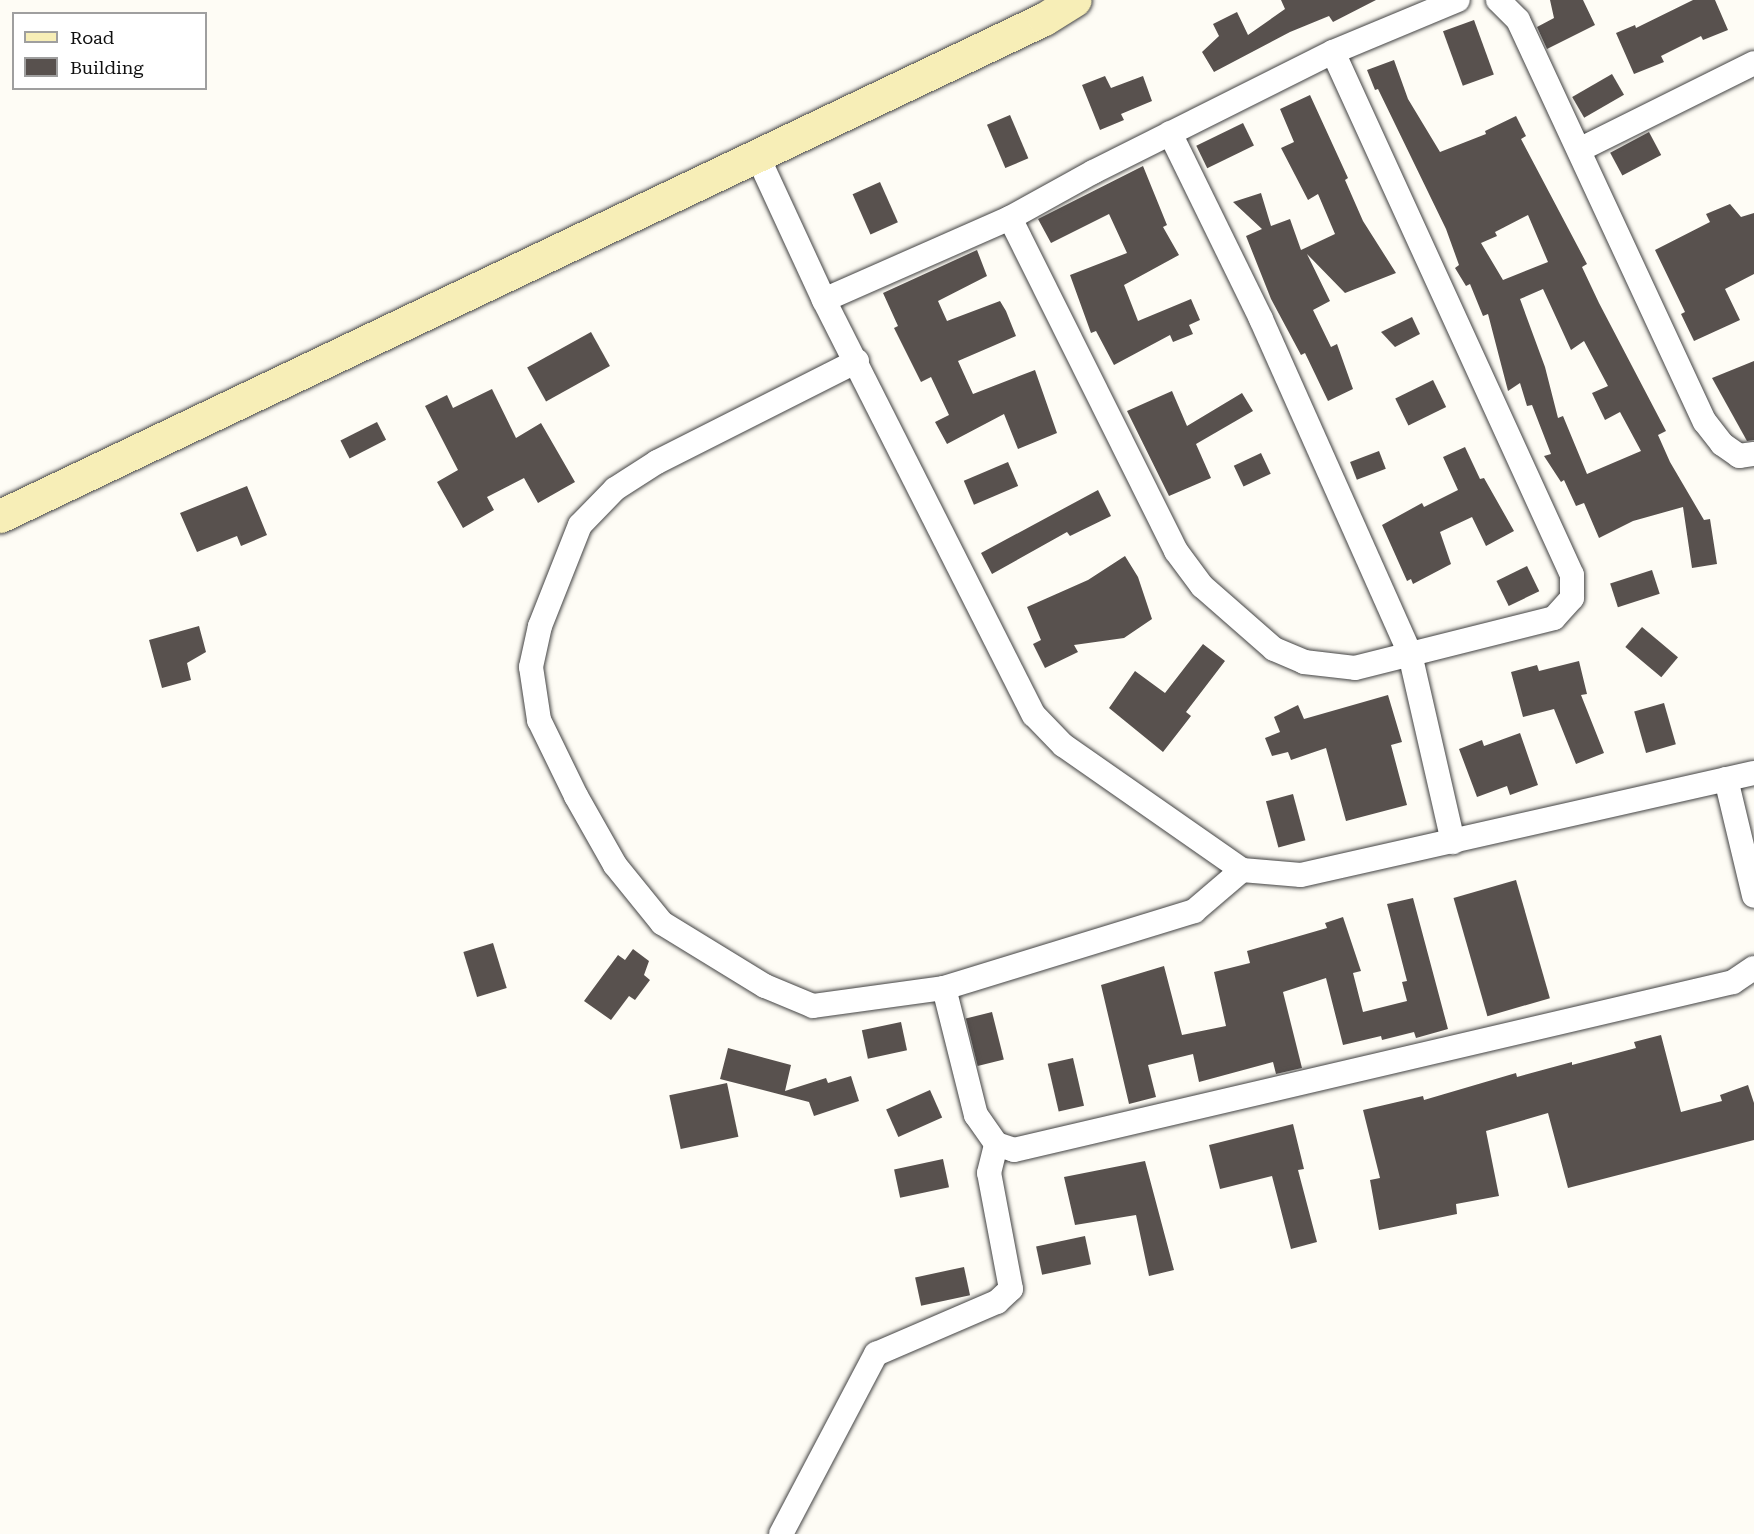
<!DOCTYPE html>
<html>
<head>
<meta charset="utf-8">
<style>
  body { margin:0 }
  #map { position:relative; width:1754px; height:1534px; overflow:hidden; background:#fefcf5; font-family:"Roboto Serif",serif }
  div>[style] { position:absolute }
  .building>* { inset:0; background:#58514e; transform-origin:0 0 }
  .roads { filter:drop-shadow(0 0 2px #434343) drop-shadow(0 0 2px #434343) }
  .street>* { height:24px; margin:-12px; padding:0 12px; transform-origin:12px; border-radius:12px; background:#fff }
  .secondary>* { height:33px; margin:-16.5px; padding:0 16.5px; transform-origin:16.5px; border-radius:16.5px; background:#f7eeb7 }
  span { translate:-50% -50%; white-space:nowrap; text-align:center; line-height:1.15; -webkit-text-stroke:6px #fff; paint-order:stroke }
  .legend { position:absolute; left:12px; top:12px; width:195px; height:78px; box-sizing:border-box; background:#fff; border:2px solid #9f9f9f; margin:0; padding:8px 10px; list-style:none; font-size:18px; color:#101010 }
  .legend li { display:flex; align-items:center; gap:12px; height:30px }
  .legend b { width:30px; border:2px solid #9f9f9f }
</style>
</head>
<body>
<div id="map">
  <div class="building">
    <i style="clip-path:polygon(1281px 0,1376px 0,1333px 22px,1329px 16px,1290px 32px,1214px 72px,1202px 52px,1219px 36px,1213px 24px,1237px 12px,1248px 35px,1285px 9px)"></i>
    <i style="clip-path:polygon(1550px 0,1583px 0,1595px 25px,1547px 49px,1537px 27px,1554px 18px)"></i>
    <i style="clip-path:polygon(1693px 0,1715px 0,1728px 30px,1703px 40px,1701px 36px,1661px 56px,1664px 62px,1634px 74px,1616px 33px,1635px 25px,1636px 28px)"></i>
    <i style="left:1474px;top:20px;width:58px;height:33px;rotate:70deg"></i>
    <i style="clip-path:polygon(evenodd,1394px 60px,1408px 99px,1440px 152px,1486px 134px,1485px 131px,1516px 116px,1526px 136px,1521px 139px,1587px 264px,1582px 267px,1599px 303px,1666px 431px,1658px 435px,1670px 462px,1704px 520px,1710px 519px,1717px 564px,1692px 568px,1683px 507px,1633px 521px,1599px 538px,1584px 503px,1576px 506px,1564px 480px,1561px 482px,1544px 456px,1551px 454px,1532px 405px,1527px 406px,1520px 383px,1508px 391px,1488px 314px,1483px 316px,1470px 284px,1466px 286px,1455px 268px,1459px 265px,1446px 229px,1378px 89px,1375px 90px,1367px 70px,1394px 60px,1528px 215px,1548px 262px,1503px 280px,1481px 243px,1497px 236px,1495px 232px,1528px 215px,1394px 60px,1543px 289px,1571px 350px,1584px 341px,1608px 386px,1592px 393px,1605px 420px,1620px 412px,1641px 451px,1587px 474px,1563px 416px,1558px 418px,1545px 367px,1520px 299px,1543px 289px)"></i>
    <i style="left:1612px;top:74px;width:24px;height:46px;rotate:60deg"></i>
    <i style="clip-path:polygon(1105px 76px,1111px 88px,1143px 76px,1152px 101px,1121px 114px,1124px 120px,1100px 130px,1082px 85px)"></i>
    <i style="clip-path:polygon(1310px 95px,1348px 178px,1345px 180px,1363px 221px,1396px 273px,1345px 293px,1307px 254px,1330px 301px,1313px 310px,1331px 347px,1337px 344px,1353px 389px,1328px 401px,1305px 353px,1301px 355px,1271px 299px,1246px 236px,1262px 229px,1233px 202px,1261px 193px,1271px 226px,1290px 219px,1301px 250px,1335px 234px,1318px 194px,1308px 200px,1281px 148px,1294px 142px,1280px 109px)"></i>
    <i style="left:1010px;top:115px;width:47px;height:25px;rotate:67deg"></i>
    <i style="left:1243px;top:123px;width:25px;height:52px;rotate:64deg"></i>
    <i style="left:1649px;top:132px;width:26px;height:44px;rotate:62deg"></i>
    <i style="clip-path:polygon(1143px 166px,1167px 225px,1163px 227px,1179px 255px,1124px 285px,1138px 321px,1191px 299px,1200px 320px,1189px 325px,1193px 334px,1173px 342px,1170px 335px,1114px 365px,1096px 331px,1091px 333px,1070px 275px,1127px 253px,1109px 214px,1051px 243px,1038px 219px)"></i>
    <i style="left:880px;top:182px;width:44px;height:30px;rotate:66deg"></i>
    <i style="clip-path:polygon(1730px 204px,1741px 217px,1754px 213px,1754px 274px,1725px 289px,1740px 320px,1694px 341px,1681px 314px,1685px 312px,1655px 250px,1710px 222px,1706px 214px)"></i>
    <i style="clip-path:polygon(977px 250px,987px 276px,938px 301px,947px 321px,1000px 301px,1006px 311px,1016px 336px,958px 361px,973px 394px,1035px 370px,1057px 433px,1018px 449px,1004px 414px,947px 444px,935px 422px,949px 415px,931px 377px,921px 382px,894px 328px,898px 326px,883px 293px)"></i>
    <i style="clip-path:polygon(1412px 317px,1420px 334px,1395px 347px,1381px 332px)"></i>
    <i style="left:591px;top:332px;width:39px;height:73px;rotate:61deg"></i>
    <i style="clip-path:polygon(1754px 361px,1754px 440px,1747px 441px,1712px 378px)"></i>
    <i style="left:1433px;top:380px;width:30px;height:42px;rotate:64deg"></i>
    <i style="clip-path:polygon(492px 389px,516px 438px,541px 423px,575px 482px,538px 503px,524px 478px,487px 497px,494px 510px,463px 528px,437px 482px,458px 470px,425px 406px,447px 395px,453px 408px)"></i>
    <i style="clip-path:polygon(1172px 391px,1187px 426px,1242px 393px,1253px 411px,1196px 444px,1211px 478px,1169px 496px,1127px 411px)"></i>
    <i style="left:377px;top:422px;width:20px;height:41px;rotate:63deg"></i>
    <i style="clip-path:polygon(1465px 447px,1480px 479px,1484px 478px,1514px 531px,1486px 546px,1472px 517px,1440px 532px,1451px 564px,1413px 584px,1411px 579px,1407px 581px,1382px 525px,1422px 503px,1424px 507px,1458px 490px,1443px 457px)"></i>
    <i style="left:1379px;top:451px;width:19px;height:31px;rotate:69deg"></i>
    <i style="left:1261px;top:453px;width:23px;height:30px;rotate:65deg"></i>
    <i style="left:1008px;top:462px;width:26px;height:48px;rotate:67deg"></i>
    <i style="clip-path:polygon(247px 486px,267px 535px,241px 546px,237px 536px,197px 552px,180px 513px)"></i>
    <i style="clip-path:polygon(1098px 490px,1111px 516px,1070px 536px,1067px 532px,992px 574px,981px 553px)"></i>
    <i style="clip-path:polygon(1125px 556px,1138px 577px,1152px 619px,1124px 638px,1074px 645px,1078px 652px,1045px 668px,1033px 644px,1041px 640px,1027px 607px,1088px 580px)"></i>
    <i style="left:1527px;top:566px;width:28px;height:34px;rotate:64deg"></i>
    <i style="left:1652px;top:570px;width:25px;height:44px;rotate:72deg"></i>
    <i style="clip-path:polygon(199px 626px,206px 652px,187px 663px,191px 680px,162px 688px,149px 640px)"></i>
    <i style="left:1642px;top:627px;width:47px;height:26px;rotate:40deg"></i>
    <i style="clip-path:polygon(1203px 644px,1225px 661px,1186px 712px,1191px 716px,1163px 752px,1109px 708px,1135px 671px,1165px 693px)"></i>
    <i style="clip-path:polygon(1579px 661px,1587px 694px,1581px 695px,1604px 753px,1576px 764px,1554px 709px,1523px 717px,1511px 672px,1537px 665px,1539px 671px)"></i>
    <i style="clip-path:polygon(1388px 695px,1402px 742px,1391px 745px,1407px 805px,1346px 821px,1326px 748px,1291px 760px,1288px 752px,1272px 756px,1265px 738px,1280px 732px,1274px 717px,1298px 705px,1304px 719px)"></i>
    <i style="left:1664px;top:703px;width:43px;height:31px;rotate:74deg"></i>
    <i style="clip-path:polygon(1520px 733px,1538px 785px,1510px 795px,1507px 786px,1477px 797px,1459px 749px,1482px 740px,1484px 746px)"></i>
    <i style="left:1293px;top:794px;width:48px;height:28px;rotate:75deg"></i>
    <i style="left:1516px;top:880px;width:123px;height:65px;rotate:74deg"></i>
    <i style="clip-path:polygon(1413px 898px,1448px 1029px,1416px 1038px,1414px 1032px,1382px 1040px,1381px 1036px,1343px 1045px,1326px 978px,1283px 992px,1302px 1068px,1276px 1074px,1273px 1062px,1199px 1082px,1193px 1054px,1148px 1065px,1156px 1097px,1129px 1104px,1101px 985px,1164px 966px,1182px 1035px,1226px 1026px,1214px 972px,1250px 963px,1247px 951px,1327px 928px,1325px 923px,1343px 917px,1361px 971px,1353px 973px,1363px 1012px,1407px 1001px,1402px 982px,1407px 981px,1387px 904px)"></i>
    <i style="left:493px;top:943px;width:47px;height:31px;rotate:73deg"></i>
    <i style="clip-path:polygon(633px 949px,649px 961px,644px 975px,650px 980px,635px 1000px,629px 996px,611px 1020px,584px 1001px,618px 955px,625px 960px)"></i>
    <i style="left:992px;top:1012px;width:49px;height:27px;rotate:76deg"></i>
    <i style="left:901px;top:1022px;width:29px;height:40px;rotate:78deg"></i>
    <i style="clip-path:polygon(1661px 1035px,1681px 1112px,1722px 1101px,1720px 1095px,1748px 1085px,1754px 1103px,1754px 1140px,1568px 1188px,1548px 1113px,1486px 1131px,1499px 1196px,1456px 1204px,1457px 1214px,1379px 1230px,1370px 1180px,1380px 1178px,1363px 1110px,1423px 1096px,1424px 1100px,1516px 1073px,1517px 1077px,1572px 1062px,1572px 1065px,1636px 1048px,1634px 1042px)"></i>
    <i style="clip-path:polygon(728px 1048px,791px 1065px,785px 1091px,826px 1078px,828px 1083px,851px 1076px,859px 1101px,814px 1116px,809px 1102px,720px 1079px)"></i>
    <i style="left:1073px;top:1058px;width:49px;height:26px;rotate:77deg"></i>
    <i style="left:727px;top:1083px;width:55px;height:59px;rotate:78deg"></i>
    <i style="left:930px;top:1090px;width:30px;height:48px;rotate:66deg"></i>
    <i style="clip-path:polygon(1293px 1124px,1304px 1169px,1298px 1170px,1317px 1242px,1291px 1249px,1272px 1176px,1220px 1189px,1209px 1145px)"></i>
    <i style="left:943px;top:1159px;width:29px;height:50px;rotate:78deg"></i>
    <i style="clip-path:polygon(1145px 1161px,1174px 1270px,1149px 1276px,1136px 1215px,1075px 1225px,1064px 1177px)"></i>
    <i style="left:1085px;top:1236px;width:29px;height:50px;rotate:78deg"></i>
    <i style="left:964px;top:1267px;width:29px;height:50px;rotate:78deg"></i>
  </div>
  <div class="roads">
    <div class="street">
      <i style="left:1498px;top:0;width:28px;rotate:45deg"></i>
      <i style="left:1518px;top:20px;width:443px;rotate:65.1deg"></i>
      <i style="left:1705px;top:422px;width:28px;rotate:52deg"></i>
      <i style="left:1722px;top:444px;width:21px;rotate:35deg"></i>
      <i style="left:1739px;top:456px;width:15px;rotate:-8deg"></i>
      <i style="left:1170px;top:133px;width:207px;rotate:63.9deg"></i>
      <i style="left:1261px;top:319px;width:367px;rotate:66deg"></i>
      <i style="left:1410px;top:654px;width:193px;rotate:77.1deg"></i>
      <i style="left:1579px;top:150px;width:195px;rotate:-26.4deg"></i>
      <i style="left:757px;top:155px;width:160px;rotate:65.2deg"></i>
      <i style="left:824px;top:300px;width:465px;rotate:63.2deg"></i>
      <i style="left:1034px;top:715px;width:42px;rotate:46deg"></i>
      <i style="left:1063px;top:745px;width:218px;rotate:34.9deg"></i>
      <i style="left:1242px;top:870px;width:59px;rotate:4.8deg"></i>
      <i style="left:1301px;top:875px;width:464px;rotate:-12.7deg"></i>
      <i style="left:1010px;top:218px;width:372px;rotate:63.5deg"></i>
      <i style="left:1176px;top:551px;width:44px;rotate:53.4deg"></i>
      <i style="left:1202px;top:586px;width:96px;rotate:41.2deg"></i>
      <i style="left:1274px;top:649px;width:33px;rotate:23deg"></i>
      <i style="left:1304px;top:662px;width:51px;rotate:6.7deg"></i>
      <i style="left:1355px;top:668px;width:205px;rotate:-14.1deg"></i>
      <i style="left:1554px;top:618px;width:27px;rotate:-48deg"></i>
      <i style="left:1572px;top:598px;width:23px;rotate:-90deg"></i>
      <i style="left:1572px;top:575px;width:575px;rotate:-114.56deg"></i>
      <i style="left:824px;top:300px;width:203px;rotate:-23.8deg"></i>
      <i style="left:1010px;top:218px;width:95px;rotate:-29deg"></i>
      <i style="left:1093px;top:172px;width:268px;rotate:-26.6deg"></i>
      <i style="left:1333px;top:52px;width:135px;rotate:-22.6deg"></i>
      <i style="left:857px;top:361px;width:224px;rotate:153.2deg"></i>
      <i style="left:657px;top:462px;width:50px;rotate:147.3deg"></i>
      <i style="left:615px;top:489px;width:50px;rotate:134.2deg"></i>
      <i style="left:580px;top:525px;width:109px;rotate:111.6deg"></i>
      <i style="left:540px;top:626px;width:42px;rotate:102.4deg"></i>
      <i style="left:531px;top:667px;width:54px;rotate:81.4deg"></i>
      <i style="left:539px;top:720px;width:85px;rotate:64deg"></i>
      <i style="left:576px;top:796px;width:79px;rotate:60.5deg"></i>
      <i style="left:615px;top:865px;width:75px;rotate:51deg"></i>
      <i style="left:662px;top:923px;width:121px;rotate:31.5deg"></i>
      <i style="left:765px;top:986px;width:52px;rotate:22.6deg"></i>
      <i style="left:813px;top:1006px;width:132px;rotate:-7.8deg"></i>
      <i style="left:944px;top:988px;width:262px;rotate:-17.1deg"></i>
      <i style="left:1194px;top:911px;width:63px;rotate:-40.5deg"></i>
      <i style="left:1726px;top:779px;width:120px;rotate:76.5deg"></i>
      <i style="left:944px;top:988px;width:131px;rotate:75.9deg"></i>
      <i style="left:976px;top:1115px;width:35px;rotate:55deg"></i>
      <i style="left:996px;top:1144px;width:19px;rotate:18deg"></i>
      <i style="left:1014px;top:1150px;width:738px;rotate:-13.15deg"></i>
      <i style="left:1733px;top:982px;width:25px;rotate:-34deg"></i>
      <i style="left:781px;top:1534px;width:204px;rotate:-62.2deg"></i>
      <i style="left:876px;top:1354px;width:132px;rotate:-23.3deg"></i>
      <i style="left:997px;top:1302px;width:19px;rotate:-43deg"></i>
      <i style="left:1011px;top:1289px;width:118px;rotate:-100.7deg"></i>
      <i style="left:989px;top:1173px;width:30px;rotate:-76deg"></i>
    </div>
    <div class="secondary">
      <i style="left:0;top:516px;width:1156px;rotate:-25.46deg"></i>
      <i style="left:1044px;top:19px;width:36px;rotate:-32deg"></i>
    </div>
  </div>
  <ul class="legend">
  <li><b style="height:8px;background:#f7eeb7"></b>Road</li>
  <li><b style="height:16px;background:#58514e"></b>Building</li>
  </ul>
</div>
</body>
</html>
